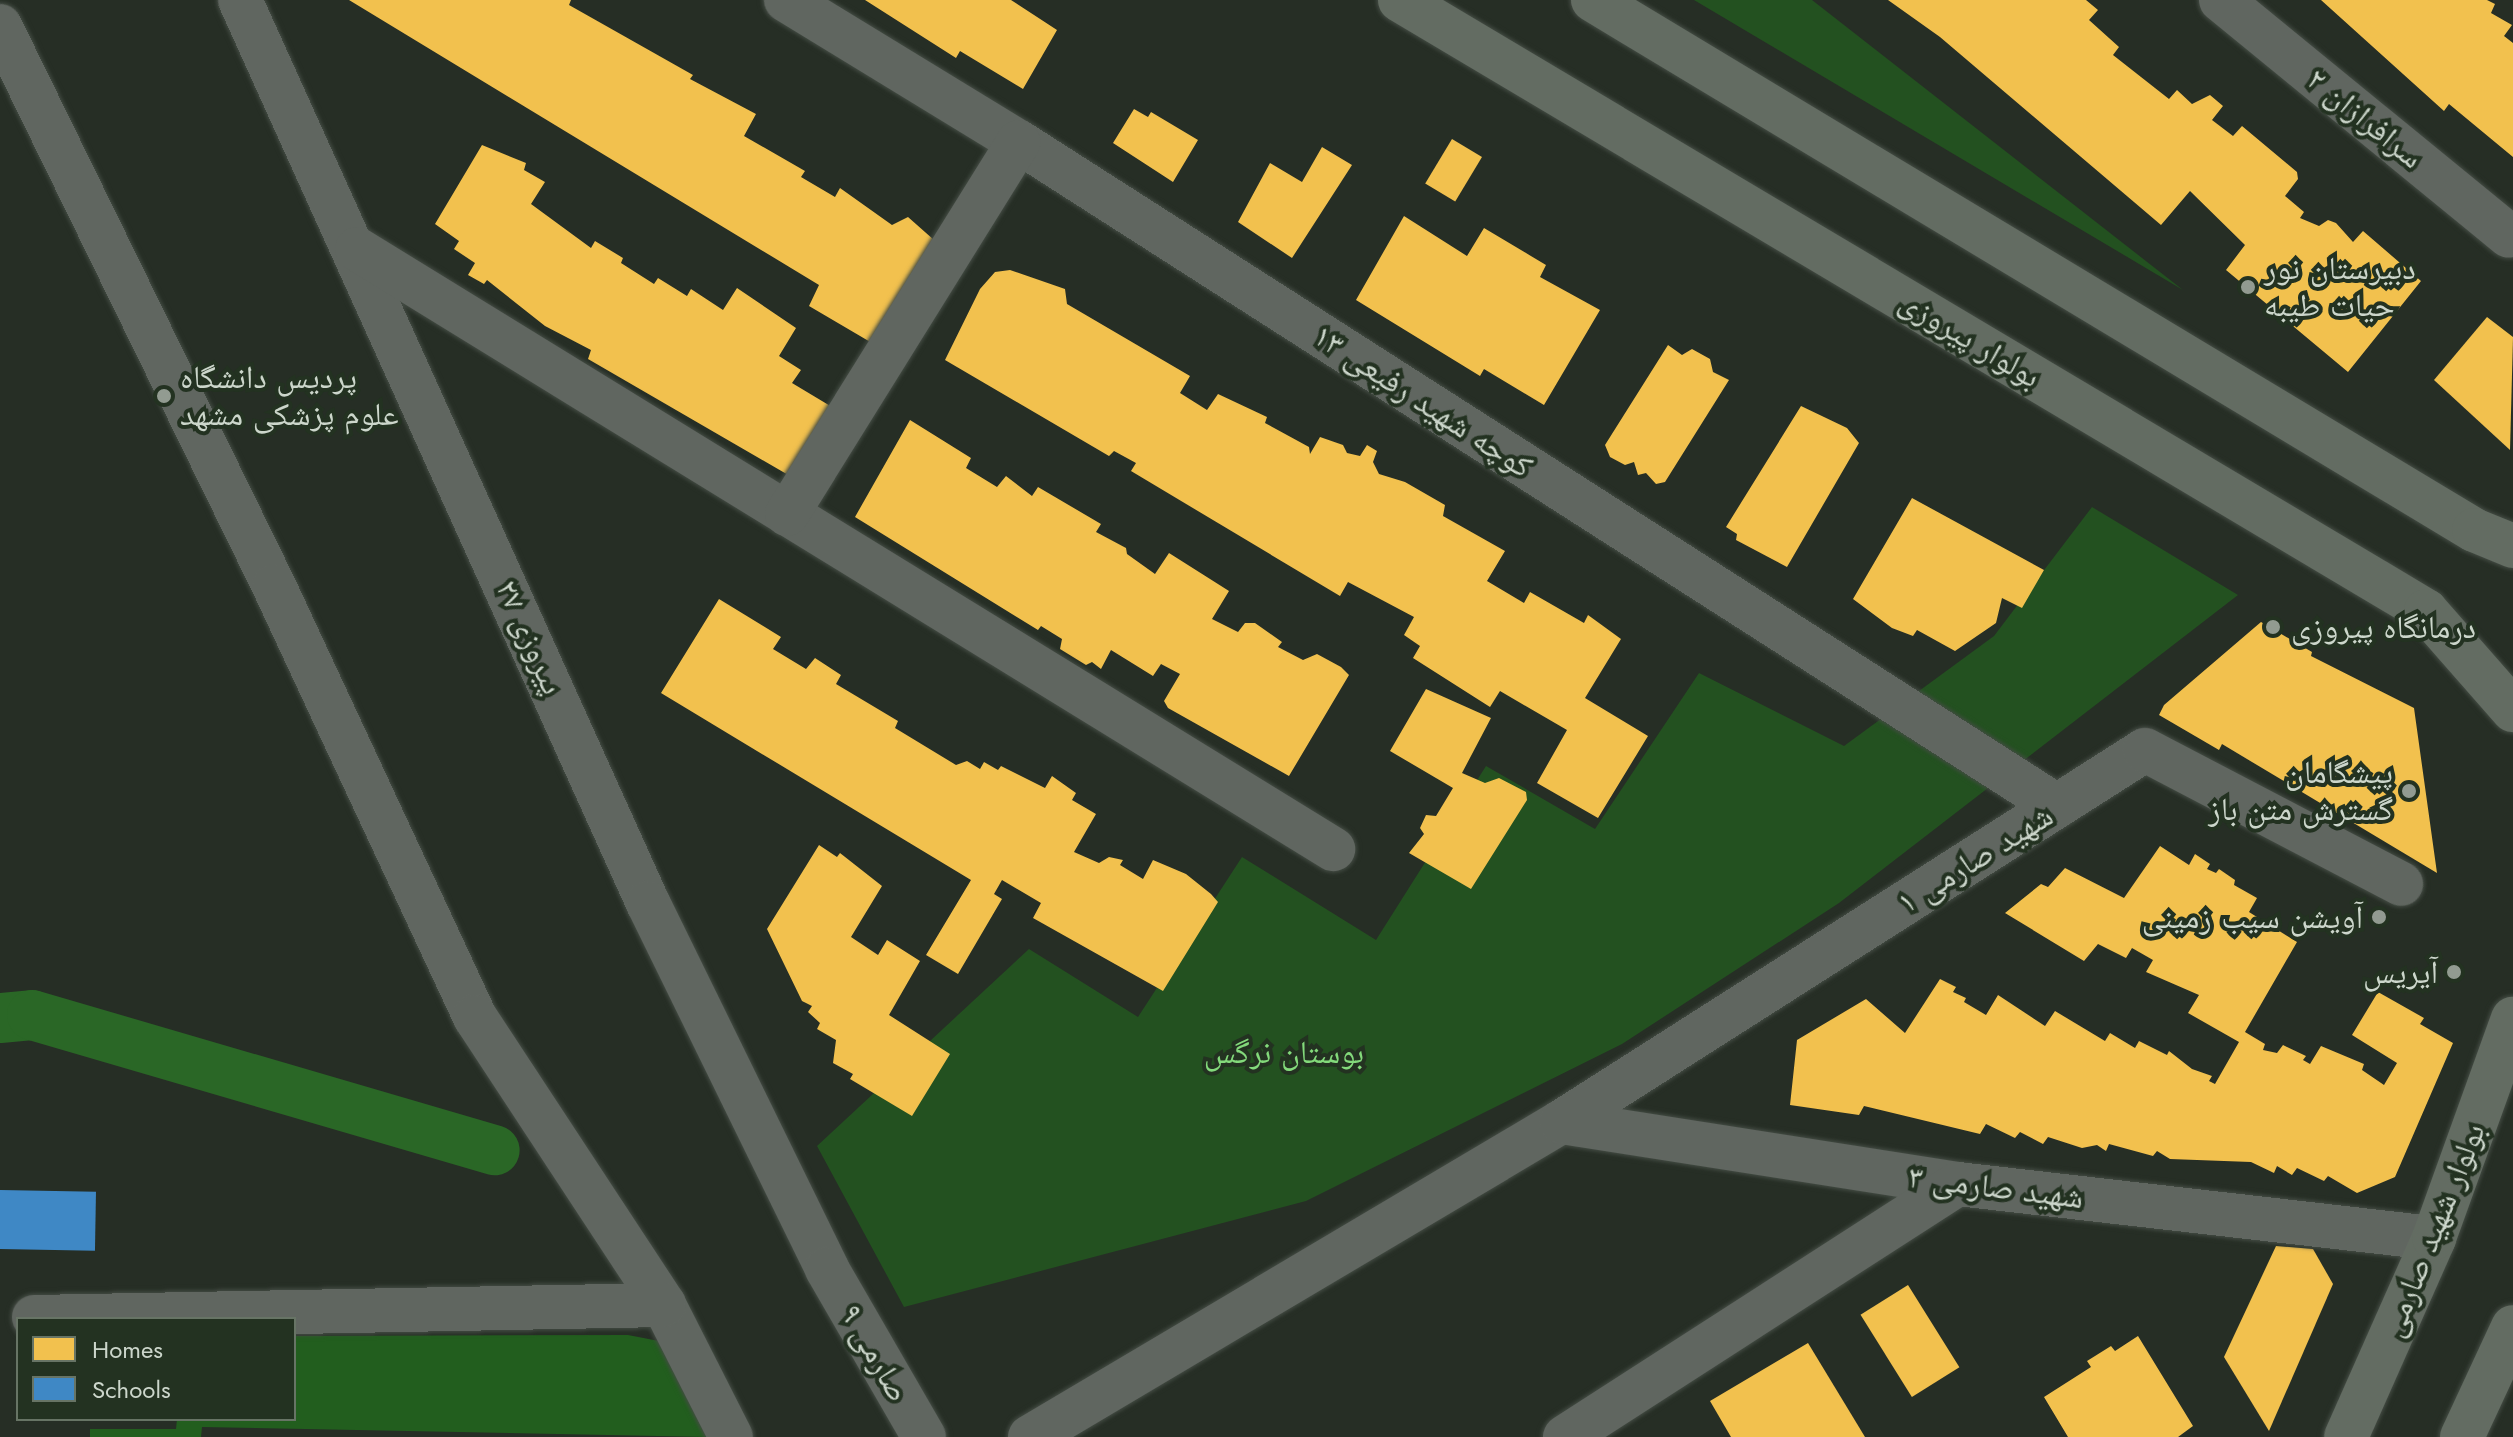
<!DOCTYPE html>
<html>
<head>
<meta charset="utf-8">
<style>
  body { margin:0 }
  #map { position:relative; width:2513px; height:1437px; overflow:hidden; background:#262e25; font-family:Jost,"Noto Naskh Arabic",sans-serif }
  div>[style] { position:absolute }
  .green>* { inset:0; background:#235120 }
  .forest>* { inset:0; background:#225e1e }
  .homes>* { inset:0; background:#f2c14e; transform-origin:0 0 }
  .schools>* { inset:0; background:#3f88c5; transform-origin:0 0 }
  .canal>* { height:50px; margin:-25px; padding:0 25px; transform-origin:25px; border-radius:25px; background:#2a6726 }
  .roads { filter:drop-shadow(0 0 2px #444c44) drop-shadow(0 0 2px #444c44) }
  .minor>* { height:44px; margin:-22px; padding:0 22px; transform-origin:22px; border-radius:22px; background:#606660 }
  .major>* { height:44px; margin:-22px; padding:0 22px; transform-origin:22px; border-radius:22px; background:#636c62 }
  .dots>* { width:22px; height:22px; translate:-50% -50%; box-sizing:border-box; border:4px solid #233221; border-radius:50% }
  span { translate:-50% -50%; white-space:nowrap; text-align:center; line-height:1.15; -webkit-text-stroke:8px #233221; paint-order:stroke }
  .street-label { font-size:32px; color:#ccd6cb }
  .poi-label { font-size:32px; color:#ccd6cb }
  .left { translate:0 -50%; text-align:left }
  .right { translate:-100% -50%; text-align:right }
  .park-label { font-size:32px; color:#83da7b }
  .legend { position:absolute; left:16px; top:1317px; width:280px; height:104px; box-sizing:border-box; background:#233221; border:2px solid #677465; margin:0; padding:10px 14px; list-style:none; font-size:24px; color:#ccd6cb }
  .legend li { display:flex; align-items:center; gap:16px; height:40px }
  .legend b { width:40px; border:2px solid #677465 }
</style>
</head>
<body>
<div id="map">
  <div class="green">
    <i style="clip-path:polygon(1694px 0,1812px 0,2183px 290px)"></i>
    <i style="clip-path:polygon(2092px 507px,2238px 595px,1839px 903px,1622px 1044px,1306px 1201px,904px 1307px,817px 1146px,1029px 949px,1138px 1017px,1242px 857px,1376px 940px,1486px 766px,1595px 829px,1699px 673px,1844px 746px,1994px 636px)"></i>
  </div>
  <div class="forest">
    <i style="clip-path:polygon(628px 1335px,659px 1341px,708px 1437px,202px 1427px,201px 1437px,90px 1437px,90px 1429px,176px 1429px,177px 1419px,294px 1419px,294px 1336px)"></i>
  </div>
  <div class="homes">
    <i style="clip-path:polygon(349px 0,571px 0,569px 5px,693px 75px,690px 79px,756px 114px,744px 136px,805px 171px,801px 177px,835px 197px,840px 188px,892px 225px,908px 217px,934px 240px,872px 343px,809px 306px,819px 285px)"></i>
    <i style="clip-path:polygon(865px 0,1011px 0,1057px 30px,1023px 89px,960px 51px,956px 58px)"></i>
    <i style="clip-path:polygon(1888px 0,2086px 0,2098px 10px,2089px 20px,2119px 47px,2113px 55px,2169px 99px,2177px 90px,2192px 104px,2210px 95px,2223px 106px,2212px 120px,2233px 136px,2242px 126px,2297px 172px,2298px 179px,2285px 196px,2304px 212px,2300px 218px,2319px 226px,2328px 220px,2336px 223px,2353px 242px,2363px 231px,2421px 281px,2348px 372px,2226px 270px,2245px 245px,2190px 191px,2161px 225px,1940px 37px)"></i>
    <i style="clip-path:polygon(2321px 0,2487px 0,2495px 4px,2491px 13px,2512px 25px,2504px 36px,2513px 43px,2513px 157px,2449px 104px,2444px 111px)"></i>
    <i style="clip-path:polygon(1134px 109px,1148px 117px,1151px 112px,1198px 140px,1173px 182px,1113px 143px)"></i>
    <i style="left:1452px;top:139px;width:35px;height:52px;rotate:31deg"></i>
    <i style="clip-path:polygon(482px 145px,526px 163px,524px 170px,545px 182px,531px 204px,591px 248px,595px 241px,623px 258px,621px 263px,654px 284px,658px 278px,687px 296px,691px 289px,723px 310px,737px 288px,796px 328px,779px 356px,801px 370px,792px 383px,832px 407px,790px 476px,588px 359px,591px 350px,545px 326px,487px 280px,484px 284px,468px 275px,475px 263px,454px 249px,459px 241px,435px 224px)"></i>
    <i style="clip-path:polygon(1322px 147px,1352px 165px,1292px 258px,1238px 222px,1270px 163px,1302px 182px)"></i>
    <i style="clip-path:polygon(1404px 216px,1467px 256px,1484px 228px,1546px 265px,1540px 277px,1600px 310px,1544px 405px,1484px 369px,1480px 376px,1356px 300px)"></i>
    <i style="clip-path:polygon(1010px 270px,1065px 289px,1067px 304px,1190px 376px,1180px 393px,1207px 410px,1218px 394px,1267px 417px,1265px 423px,1309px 447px,1310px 454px,1320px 437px,1343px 445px,1347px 453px,1360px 456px,1367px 445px,1377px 451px,1373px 462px,1379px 474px,1405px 482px,1445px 505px,1443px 516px,1505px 551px,1487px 581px,1524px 603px,1530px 592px,1584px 623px,1588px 615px,1621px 639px,1585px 698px,1648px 736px,1598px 818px,1537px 783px,1567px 730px,1500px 691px,1490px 707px,1413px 658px,1420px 646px,1404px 635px,1414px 617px,1348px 582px,1340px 596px,1131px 471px,1136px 463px,1114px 451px,1109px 456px,945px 360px,980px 289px,995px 272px)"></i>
    <i style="clip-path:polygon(2487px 317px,2513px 337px,2510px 450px,2434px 380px)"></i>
    <i style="clip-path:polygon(1668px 345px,1682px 355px,1692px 349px,1710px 359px,1713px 372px,1729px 380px,1665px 482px,1656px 484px,1646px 473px,1638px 475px,1634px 462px,1625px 465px,1610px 457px,1605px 445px)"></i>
    <i style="clip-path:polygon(1801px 406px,1847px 428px,1859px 443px,1787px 567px,1736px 540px,1737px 534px,1726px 527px)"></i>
    <i style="clip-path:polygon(910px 420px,971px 458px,966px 468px,997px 487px,1006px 476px,1032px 496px,1038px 487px,1101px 524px,1096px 532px,1126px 548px,1127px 554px,1155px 574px,1169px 553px,1229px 591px,1212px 619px,1238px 632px,1245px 623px,1255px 623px,1282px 642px,1278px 647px,1303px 660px,1317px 654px,1341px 667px,1349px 675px,1289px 776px,1168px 708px,1164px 701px,1180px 674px,1161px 664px,1153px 676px,1111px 650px,1101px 669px,1092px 662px,1086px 665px,1060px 649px,1062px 639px,1041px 626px,1038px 630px,855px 517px)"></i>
    <i style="clip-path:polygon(1912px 498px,2044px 570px,2022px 608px,2002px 598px,1996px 623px,1955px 651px,1917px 630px,1913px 636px,1892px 628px,1853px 599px)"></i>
    <i style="clip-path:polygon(719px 599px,781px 637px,773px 649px,806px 669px,815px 658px,841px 675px,836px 684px,898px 721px,895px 728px,956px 765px,967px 761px,980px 769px,984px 762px,998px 770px,1001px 766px,1045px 788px,1052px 776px,1076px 793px,1072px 800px,1096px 814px,1074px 852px,1099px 863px,1109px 857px,1123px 860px,1120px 865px,1143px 879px,1153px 860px,1186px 874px,1211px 894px,1218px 902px,1163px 991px,1033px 918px,1041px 903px,1002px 880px,994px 894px,1002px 899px,958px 974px,926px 955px,971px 880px,661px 693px)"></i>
    <i style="clip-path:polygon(2261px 622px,2312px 652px,2311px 656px,2414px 708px,2437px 873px,2222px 744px,2219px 750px,2159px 715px,2164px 705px)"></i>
    <i style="clip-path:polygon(1426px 689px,1491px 718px,1462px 773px,1485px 783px,1499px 778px,1526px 792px,1527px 800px,1471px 889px,1409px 853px,1424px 834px,1420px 828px,1426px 815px,1436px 816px,1453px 788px,1390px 751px)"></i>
    <i style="clip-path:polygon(819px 845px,837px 857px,840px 853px,882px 886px,851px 937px,878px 955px,887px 940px,920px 961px,889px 1015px,950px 1054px,912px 1116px,850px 1079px,853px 1074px,833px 1063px,836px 1040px,817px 1029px,820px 1023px,808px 1012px,812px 1006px,802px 1001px,767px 929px)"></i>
    <i style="clip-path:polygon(2160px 846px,2189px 865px,2195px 854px,2210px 864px,2207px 869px,2216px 873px,2219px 869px,2235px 880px,2234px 885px,2257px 898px,2249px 912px,2297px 942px,2245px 1032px,2265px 1044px,2263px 1050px,2277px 1053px,2283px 1045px,2306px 1056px,2303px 1060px,2310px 1064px,2321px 1046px,2364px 1064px,2362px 1070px,2384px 1085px,2397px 1063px,2352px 1035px,2378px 992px,2424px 1018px,2420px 1024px,2453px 1043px,2395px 1177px,2357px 1193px,2328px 1176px,2324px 1181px,2297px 1168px,2292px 1175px,2277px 1166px,2274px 1173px,2251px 1162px,2170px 1159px,2157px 1151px,2153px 1156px,2109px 1144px,2106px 1151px,2097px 1145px,2082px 1148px,2048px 1137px,2043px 1144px,2020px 1132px,2015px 1138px,1986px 1124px,1980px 1134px,1864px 1106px,1859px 1115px,1790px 1105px,1797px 1040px,1866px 999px,1905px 1033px,1940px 979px,1956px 987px,1953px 992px,1966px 998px,1964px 1002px,1986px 1015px,1998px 995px,2045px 1026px,2055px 1011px,2105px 1041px,2110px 1033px,2135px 1048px,2139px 1041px,2167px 1055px,2169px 1051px,2192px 1069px,2212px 1076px,2209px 1081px,2215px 1084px,2239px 1042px,2188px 1013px,2199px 995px,2146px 972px,2153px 960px,2132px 948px,2126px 958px,2098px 944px,2084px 961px,2005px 913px,2041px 884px,2048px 887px,2065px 868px,2124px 898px)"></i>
    <i style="clip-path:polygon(2276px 1246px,2313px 1249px,2333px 1284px,2269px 1431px,2224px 1357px)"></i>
    <i style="left:1908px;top:1285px;width:97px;height:56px;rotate:58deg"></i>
    <i style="clip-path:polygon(2138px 1336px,2193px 1426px,2178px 1437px,2068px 1437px,2044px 1397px,2091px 1367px,2087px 1361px,2111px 1346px,2115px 1351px)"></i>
    <i style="clip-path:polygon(1808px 1343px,1865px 1437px,1731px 1437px,1710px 1401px)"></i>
  </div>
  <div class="schools">
    <i style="left:0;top:1190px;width:96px;height:59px;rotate:1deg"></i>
  </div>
  <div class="canal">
    <i style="left:0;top:1018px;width:32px;rotate:-5deg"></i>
    <i style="left:32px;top:1015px;width:482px;rotate:16.3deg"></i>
  </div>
  <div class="roads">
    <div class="minor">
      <i style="left:240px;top:0;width:991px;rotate:65.69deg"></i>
      <i style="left:648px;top:903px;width:407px;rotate:63.9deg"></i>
      <i style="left:827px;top:1269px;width:194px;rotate:60deg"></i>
      <i style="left:786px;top:0;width:273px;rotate:31.4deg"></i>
      <i style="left:1019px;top:142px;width:1232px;rotate:32.61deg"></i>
      <i style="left:2221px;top:0;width:372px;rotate:39.3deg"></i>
      <i style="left:0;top:26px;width:623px;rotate:63.93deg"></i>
      <i style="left:274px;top:586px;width:476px;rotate:65deg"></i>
      <i style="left:475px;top:1017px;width:344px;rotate:56.7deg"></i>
      <i style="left:664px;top:1305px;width:148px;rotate:63.1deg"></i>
      <i style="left:357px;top:249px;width:1146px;rotate:31.58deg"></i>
      <i style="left:787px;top:514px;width:438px;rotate:-58.1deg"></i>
      <i style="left:1561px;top:1122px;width:402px;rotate:8.9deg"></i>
      <i style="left:1958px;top:1184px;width:479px;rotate:6.5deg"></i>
      <i style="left:34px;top:1317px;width:630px;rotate:-1.09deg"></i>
      <i style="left:1030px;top:1437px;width:617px;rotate:-30.68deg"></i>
      <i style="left:1561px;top:1122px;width:692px;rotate:-32.5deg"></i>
      <i style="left:2145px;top:750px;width:289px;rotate:27.6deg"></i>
      <i style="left:1565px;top:1437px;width:467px;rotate:-32.8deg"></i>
    </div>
    <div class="major">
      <i style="left:1400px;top:0;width:1194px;rotate:30.77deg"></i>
      <i style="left:2426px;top:611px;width:132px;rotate:48.7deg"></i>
      <i style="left:1593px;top:0;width:1028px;rotate:31.03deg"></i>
      <i style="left:2474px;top:530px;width:42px;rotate:22.3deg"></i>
      <i style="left:2346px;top:1437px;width:218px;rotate:-66.1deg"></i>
      <i style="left:2434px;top:1238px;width:233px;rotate:-70.2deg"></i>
      <i style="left:2462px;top:1437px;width:121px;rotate:-65.1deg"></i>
    </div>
  </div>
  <div class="dots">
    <i style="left:2248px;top:287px;background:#929b91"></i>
    <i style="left:164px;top:396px;background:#929b91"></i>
    <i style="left:2273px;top:627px;background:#929b91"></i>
    <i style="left:2409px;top:791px;background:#929b91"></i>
    <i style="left:2379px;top:917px;background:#929b91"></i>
    <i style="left:2454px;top:972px;background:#929b91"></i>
  </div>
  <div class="street-label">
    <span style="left:2365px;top:118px;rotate:39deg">سرافرازان ۲</span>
    <span style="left:1970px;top:339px;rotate:31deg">بولوار پیروزی</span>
    <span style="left:1423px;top:401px;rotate:33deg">کوچه شهید رفیعی ۱۳</span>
    <span style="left:530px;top:637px;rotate:66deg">پیروزی ۲۷</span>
    <span style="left:1975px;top:859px;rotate:-32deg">شهید صارمی ۱</span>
    <span style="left:1996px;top:1187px;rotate:7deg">شهید صارمی ۳</span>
    <span style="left:2433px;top:1230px;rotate:-68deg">بولوار شهید صارمی</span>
    <span style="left:875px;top:1353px;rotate:60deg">صارمی ۹</span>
  </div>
  <div class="poi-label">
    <span class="left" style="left:2264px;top:287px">دبیرستان نور<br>حیات طیبه</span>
    <span class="left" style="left:180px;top:396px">پردیس دانشگاه<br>علوم پزشکی مشهد</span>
    <span class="left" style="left:2291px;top:627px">درمانگاه پیروزی</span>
    <span class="right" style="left:2393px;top:791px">پیشگامان<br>گسترش متن باز</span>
    <span class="right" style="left:2363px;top:917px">آویشن سیب زمینی</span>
    <span class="right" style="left:2438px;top:972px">آیریس</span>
  </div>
  <div class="park-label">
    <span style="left:1284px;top:1052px">بوستان نرگس</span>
  </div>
  <ul class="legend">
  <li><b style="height:22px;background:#f2c14e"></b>Homes</li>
  <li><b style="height:22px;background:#3f88c5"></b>Schools</li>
  </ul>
</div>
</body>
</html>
